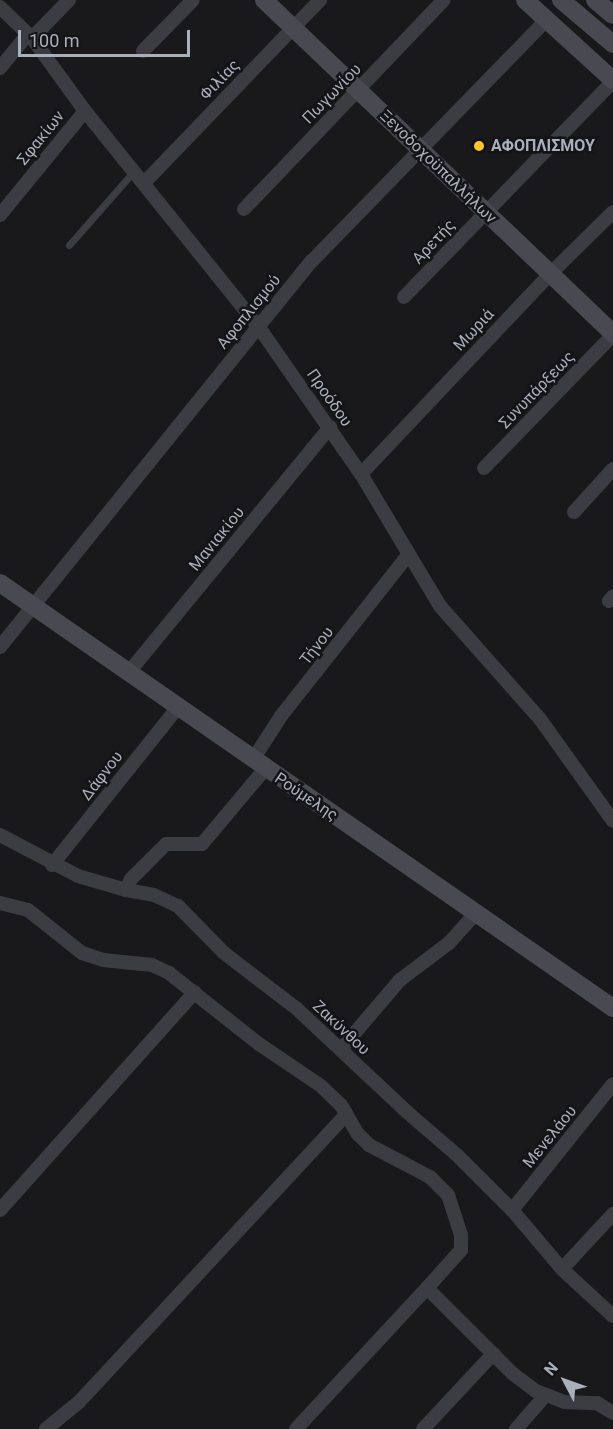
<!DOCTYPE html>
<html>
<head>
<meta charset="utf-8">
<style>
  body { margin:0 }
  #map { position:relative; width:613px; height:1429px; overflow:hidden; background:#19191c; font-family:Roboto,sans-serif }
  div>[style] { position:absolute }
  .lane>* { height:7px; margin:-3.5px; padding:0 3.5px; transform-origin:3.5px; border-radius:3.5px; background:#3c3c43 }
  .street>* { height:14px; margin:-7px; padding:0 7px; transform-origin:7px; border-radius:7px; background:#3c3c43 }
  .secondary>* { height:18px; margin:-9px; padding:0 9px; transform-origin:9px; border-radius:9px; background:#484951 }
  .dots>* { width:16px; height:16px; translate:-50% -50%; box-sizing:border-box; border:3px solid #141417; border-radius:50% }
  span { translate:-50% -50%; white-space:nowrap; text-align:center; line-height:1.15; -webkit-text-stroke:5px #141417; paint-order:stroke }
  .street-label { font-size:16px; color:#aaafbc }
  .poi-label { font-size:16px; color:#aaafbc; font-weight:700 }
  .left { translate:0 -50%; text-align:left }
  .north { position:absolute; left:535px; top:1351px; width:60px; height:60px; -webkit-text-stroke:4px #141417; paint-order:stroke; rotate:311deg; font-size:16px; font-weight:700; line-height:24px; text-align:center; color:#aaafbc }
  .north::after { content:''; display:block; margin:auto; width:21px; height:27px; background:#aaafbc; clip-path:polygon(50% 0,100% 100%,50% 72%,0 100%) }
  .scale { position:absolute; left:18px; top:30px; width:172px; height:27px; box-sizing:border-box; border:3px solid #aaafbc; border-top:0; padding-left:8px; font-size:18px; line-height:21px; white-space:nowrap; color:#aaafbc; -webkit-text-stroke:4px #141417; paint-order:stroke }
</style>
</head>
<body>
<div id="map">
  <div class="lane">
    <i style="left:69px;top:245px;width:98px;rotate:-48.7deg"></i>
  </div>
  <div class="street">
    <i style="left:0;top:7px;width:45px;rotate:44.1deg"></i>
    <i style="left:32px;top:38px;width:90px;rotate:54deg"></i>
    <i style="left:85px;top:111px;width:276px;rotate:51.2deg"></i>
    <i style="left:258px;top:326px;width:180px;rotate:55.2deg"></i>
    <i style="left:361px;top:474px;width:154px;rotate:59.1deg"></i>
    <i style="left:440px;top:606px;width:151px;rotate:48.5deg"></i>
    <i style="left:540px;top:719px;width:125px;rotate:54.4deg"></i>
    <i style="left:32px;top:38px;width:53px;rotate:-45.8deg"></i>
    <i style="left:143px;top:51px;width:71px;rotate:-45.6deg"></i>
    <i style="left:0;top:68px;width:44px;rotate:-50.5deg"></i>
    <i style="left:144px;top:183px;width:254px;rotate:-46.1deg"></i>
    <i style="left:244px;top:209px;width:289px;rotate:-46.3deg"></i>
    <i style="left:0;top:215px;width:134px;rotate:-50.7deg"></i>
    <i style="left:404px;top:297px;width:301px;rotate:-45.9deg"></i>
    <i style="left:484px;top:468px;width:185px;rotate:-45.9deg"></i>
    <i style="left:361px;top:474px;width:275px;rotate:-46.6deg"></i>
    <i style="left:550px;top:274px;width:88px;rotate:-44.5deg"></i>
    <i style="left:574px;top:512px;width:58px;rotate:-47.8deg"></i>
    <i style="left:609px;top:601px;width:6px;rotate:-51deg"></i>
    <i style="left:0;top:647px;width:496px;rotate:-51.1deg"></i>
    <i style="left:312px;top:261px;width:337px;rotate:-45.8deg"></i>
    <i style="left:129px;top:672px;width:317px;rotate:-50.6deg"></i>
    <i style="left:254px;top:758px;width:50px;rotate:-57.3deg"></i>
    <i style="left:281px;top:716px;width:205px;rotate:-51.7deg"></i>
    <i style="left:0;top:835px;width:88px;rotate:27.7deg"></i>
    <i style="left:78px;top:876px;width:50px;rotate:16.3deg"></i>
    <i style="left:126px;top:890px;width:28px;rotate:10deg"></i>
    <i style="left:154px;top:895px;width:26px;rotate:25deg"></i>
    <i style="left:178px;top:906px;width:66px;rotate:45.6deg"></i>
    <i style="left:224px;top:953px;width:91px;rotate:37.4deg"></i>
    <i style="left:296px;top:1008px;width:152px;rotate:43.1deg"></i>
    <i style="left:407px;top:1112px;width:67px;rotate:40.8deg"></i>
    <i style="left:458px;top:1156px;width:76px;rotate:45deg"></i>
    <i style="left:512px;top:1210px;width:77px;rotate:49.7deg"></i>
    <i style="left:562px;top:1269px;width:69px;rotate:42.7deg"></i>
    <i style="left:52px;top:865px;width:202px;rotate:-51.4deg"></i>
    <i style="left:126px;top:890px;width:12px;rotate:-66deg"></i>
    <i style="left:131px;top:879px;width:49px;rotate:-45deg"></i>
    <i style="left:166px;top:844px;width:36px"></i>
    <i style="left:202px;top:844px;width:98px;rotate:-50deg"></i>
    <i style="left:0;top:903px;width:29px;rotate:14deg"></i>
    <i style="left:28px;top:910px;width:69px;rotate:38.5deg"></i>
    <i style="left:82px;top:953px;width:22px;rotate:18deg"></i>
    <i style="left:103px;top:960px;width:49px;rotate:5.8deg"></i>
    <i style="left:152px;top:965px;width:19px;rotate:25deg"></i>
    <i style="left:169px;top:973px;width:115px;rotate:38.3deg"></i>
    <i style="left:259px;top:1044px;width:75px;rotate:34.1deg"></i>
    <i style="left:321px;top:1086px;width:28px;rotate:44deg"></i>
    <i style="left:341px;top:1105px;width:34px;rotate:60deg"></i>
    <i style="left:358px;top:1134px;width:16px;rotate:45deg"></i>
    <i style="left:369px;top:1145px;width:69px;rotate:27.7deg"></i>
    <i style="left:430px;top:1177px;width:25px;rotate:45deg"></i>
    <i style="left:448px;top:1195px;width:42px;rotate:72deg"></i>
    <i style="left:461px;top:1235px;width:15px;rotate:90deg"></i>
    <i style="left:461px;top:1250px;width:51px;rotate:131.8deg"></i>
    <i style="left:427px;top:1288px;width:120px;rotate:45deg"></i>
    <i style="left:512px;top:1373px;width:30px;rotate:37deg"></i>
    <i style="left:536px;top:1391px;width:30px;rotate:21deg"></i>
    <i style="left:564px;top:1402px;width:33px;rotate:2deg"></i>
    <i style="left:597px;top:1403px;width:19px;rotate:32deg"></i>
    <i style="left:341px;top:1049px;width:91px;rotate:-49.5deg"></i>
    <i style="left:400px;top:980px;width:61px;rotate:-37.1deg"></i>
    <i style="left:449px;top:943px;width:40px;rotate:-48deg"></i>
    <i style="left:0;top:1210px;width:292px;rotate:-48.2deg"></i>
    <i style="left:512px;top:1210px;width:161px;rotate:-51.3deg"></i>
    <i style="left:562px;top:1269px;width:75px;rotate:-47.2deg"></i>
    <i style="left:46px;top:1429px;width:43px;rotate:-39.3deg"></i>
    <i style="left:79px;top:1402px;width:393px;rotate:-47.1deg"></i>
    <i style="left:296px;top:1429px;width:192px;rotate:-47.1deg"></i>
    <i style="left:423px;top:1429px;width:103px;rotate:-47deg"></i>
    <i style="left:516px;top:1429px;width:44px;rotate:-48.7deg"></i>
  </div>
  <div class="secondary">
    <i style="left:264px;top:0;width:483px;rotate:43.7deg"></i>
    <i style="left:525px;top:0;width:119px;rotate:42.3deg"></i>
    <i style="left:561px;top:0;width:68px;rotate:40.2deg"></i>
    <i style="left:595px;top:0;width:23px;rotate:40deg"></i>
    <i style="left:0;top:583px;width:746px;rotate:34.73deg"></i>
  </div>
  <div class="dots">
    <i style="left:479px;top:146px;background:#ffc52e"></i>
  </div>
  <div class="street-label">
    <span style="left:220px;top:80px;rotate:-46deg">Φιλίας</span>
    <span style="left:332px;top:94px;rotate:-46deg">Πωγωνίου</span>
    <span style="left:41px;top:138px;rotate:-51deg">Σφακίων</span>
    <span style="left:438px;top:167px;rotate:44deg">Ξενοδοχοϋπαλλήλων</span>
    <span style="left:434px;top:242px;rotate:-47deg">Αρετής</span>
    <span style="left:249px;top:312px;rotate:-51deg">Αφοπλισμού</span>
    <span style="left:474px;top:330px;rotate:-47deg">Μωριά</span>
    <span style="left:537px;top:390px;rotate:-46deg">Συνυπάρξεως</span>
    <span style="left:329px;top:398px;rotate:55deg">Προόδου</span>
    <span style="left:217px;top:539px;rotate:-51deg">Μανιακίου</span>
    <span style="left:317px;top:646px;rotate:-52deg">Τήνου</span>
    <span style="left:102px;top:776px;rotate:-52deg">Δάφνου</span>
    <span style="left:306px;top:797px;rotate:34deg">Ρούμελης</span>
    <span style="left:341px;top:1028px;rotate:43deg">Ζακύνθου</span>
    <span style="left:550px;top:1137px;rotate:-51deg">Μενελάου</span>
  </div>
  <div class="poi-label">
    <span class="left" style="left:491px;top:146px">ΑΦΟΠΛΙΣΜΟΥ</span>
  </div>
  <div class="north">N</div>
  <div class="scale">100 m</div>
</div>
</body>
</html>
